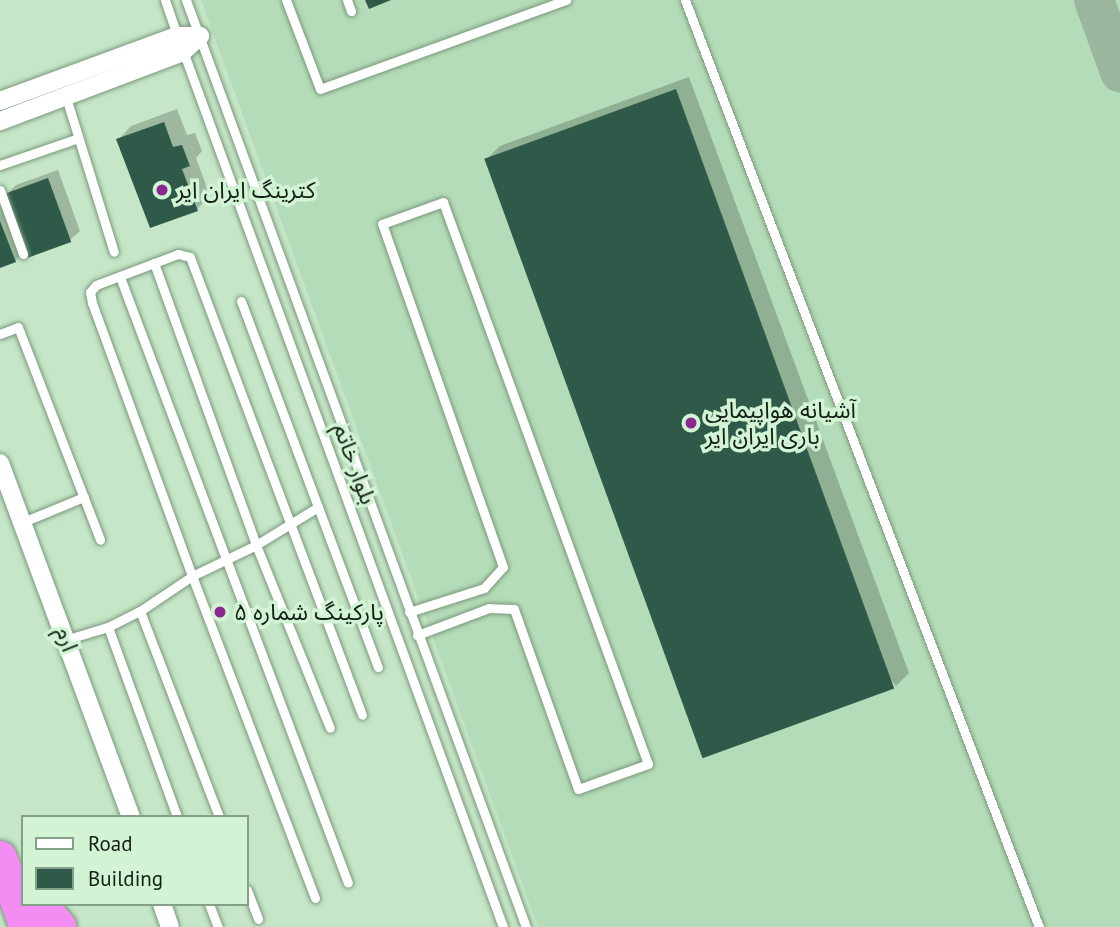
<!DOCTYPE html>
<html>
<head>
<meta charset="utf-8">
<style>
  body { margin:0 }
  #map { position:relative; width:1120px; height:927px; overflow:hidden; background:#c5e6c7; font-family:"PT Sans","Noto Sans Arabic",sans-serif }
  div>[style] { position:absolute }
  .built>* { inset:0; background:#b5dcb8 }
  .shadow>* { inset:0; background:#0003 }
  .taxiway>* { height:40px; margin:-20px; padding:0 20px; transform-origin:20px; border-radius:20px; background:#9ab69c }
  .building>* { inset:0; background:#2f5949; transform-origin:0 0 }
  .roads { filter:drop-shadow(0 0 2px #79987b) drop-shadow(0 0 2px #79987b) }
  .lane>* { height:9px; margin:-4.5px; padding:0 4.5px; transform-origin:4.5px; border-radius:4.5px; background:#fff }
  .street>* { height:18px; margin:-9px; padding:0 9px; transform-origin:9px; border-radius:9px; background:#fff }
  .highway>* { height:33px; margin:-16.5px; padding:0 16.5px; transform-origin:16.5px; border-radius:16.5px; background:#f38df4 }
  .dots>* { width:19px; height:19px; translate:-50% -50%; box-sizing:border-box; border:4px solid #d2f4d4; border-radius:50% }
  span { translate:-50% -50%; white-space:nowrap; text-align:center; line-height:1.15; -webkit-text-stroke:7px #d2f4d4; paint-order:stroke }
  .poi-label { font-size:23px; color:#131f14 }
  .left { translate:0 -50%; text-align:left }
  .street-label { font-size:23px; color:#131f14 }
  .legend { position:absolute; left:21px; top:815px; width:228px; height:91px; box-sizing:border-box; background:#d2f4d4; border:2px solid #869f87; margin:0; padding:9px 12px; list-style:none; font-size:21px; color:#131f14 }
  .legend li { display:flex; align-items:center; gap:14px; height:35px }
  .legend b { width:35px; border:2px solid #869f87 }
</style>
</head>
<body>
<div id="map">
  <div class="built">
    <i style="clip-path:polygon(201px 0,1120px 0,1120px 927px,538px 927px)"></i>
  </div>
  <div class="shadow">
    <i style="clip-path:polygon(689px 77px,909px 673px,896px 686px,486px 160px,500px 146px)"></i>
    <i style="clip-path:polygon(177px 109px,187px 135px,195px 133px,202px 151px,196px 158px,210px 196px,197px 209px,118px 140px,131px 126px)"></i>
    <i style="clip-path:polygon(58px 170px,80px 231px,70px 240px,27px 249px,15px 261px,0 263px,0 191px,4px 197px,16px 185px)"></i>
  </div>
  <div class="taxiway">
    <i style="left:1094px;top:0;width:77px;rotate:70.1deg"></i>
  </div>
  <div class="building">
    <i style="clip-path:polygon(365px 0,391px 0,369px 9px)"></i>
    <i style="left:676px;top:89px;width:638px;height:204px;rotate:70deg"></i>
    <i style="clip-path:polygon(164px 122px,173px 147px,182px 145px,190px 166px,182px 169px,198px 211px,150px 228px,116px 139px)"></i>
    <i style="left:48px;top:178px;width:68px;height:46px;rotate:70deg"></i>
    <i style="clip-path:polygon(0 221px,16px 262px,0 268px)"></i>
  </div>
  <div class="roads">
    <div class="lane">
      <i style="left:165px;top:0;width:40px;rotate:71.1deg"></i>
      <i style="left:186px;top:0;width:987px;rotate:69.86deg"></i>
      <i style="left:286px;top:0;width:95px;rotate:69.1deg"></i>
      <i style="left:320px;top:89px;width:262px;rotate:-19.9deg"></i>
      <i style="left:347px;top:0;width:12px;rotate:70deg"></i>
      <i style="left:685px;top:0;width:992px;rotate:69.1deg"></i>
      <i style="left:183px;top:51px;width:933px;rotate:69.93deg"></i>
      <i style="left:65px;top:94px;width:165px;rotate:72.8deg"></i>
      <i style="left:0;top:165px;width:83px;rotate:-18.9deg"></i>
      <i style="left:0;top:190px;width:68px;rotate:70.2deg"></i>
      <i style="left:154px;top:263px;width:300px;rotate:70.1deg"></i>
      <i style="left:256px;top:545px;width:197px;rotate:68deg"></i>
      <i style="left:120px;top:277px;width:647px;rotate:69.38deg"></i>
      <i style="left:241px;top:301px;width:391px;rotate:69.5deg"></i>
      <i style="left:0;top:334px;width:19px;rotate:-21deg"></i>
      <i style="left:18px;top:327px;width:228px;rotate:68.9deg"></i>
      <i style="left:23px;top:522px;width:66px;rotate:-22.3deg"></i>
      <i style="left:140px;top:611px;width:221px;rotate:69deg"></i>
      <i style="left:409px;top:612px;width:79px;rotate:-17.7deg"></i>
      <i style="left:484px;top:588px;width:28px;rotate:-48deg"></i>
      <i style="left:503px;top:567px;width:364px;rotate:-109.4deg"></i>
      <i style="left:382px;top:224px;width:65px;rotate:-19.8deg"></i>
      <i style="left:443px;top:202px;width:598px;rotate:69.96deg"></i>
      <i style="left:648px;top:764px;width:74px;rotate:160.3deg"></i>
      <i style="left:578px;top:789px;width:191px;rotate:-109.6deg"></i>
      <i style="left:514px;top:609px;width:25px;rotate:-178deg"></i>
      <i style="left:489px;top:608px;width:77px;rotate:159.4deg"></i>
      <i style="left:108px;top:627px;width:202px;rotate:70deg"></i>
      <i style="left:68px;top:639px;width:42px;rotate:-16.7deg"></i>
      <i style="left:108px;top:627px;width:36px;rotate:-27deg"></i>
      <i style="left:140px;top:611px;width:63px;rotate:-33.9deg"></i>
      <i style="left:192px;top:576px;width:71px;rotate:-25.8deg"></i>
      <i style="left:256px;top:545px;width:73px;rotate:-31.5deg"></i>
      <i style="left:247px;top:890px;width:31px;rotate:69deg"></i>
      <i style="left:315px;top:898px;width:345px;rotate:-110.9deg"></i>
      <i style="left:192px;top:576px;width:291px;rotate:-110.1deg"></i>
      <i style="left:92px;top:303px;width:11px;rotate:-100deg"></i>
      <i style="left:90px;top:292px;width:9px;rotate:-49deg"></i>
      <i style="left:96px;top:285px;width:88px;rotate:-20.7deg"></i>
      <i style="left:178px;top:254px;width:12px;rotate:14deg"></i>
      <i style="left:190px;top:257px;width:489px;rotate:69.4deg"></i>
      <i style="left:209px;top:904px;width:25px;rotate:69deg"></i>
    </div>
    <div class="street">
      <i style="left:0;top:101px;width:189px;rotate:-20.2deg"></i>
      <i style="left:177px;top:36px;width:23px"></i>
      <i style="left:200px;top:36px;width:23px;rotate:137deg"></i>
      <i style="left:183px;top:52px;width:196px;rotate:159.3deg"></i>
      <i style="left:0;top:463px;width:377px;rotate:69.7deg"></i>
      <i style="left:162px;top:904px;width:24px;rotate:71deg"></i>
    </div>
    <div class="highway">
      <i style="left:0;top:857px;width:75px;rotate:69.6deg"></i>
      <i style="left:40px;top:904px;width:30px;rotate:49deg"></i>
    </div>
  </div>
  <div class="dots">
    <i style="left:162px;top:190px;background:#8b278e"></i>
    <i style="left:691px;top:423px;background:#8b278e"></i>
    <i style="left:220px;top:612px;background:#8b278e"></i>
  </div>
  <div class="poi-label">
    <span class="left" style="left:176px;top:190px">کترینگ ایران ایر</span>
    <span class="left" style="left:705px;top:423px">آشیانه هواپیمایی<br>باری ایران ایر</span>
    <span class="left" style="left:234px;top:612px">پارکینگ شماره ۵</span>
  </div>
  <div class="street-label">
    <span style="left:355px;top:464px;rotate:70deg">بلوار خاتم</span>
    <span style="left:67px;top:639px;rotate:70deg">ارم</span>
  </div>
  <ul class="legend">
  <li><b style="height:9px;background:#fff"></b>Road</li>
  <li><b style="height:19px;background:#2f5949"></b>Building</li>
  </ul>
</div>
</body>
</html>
